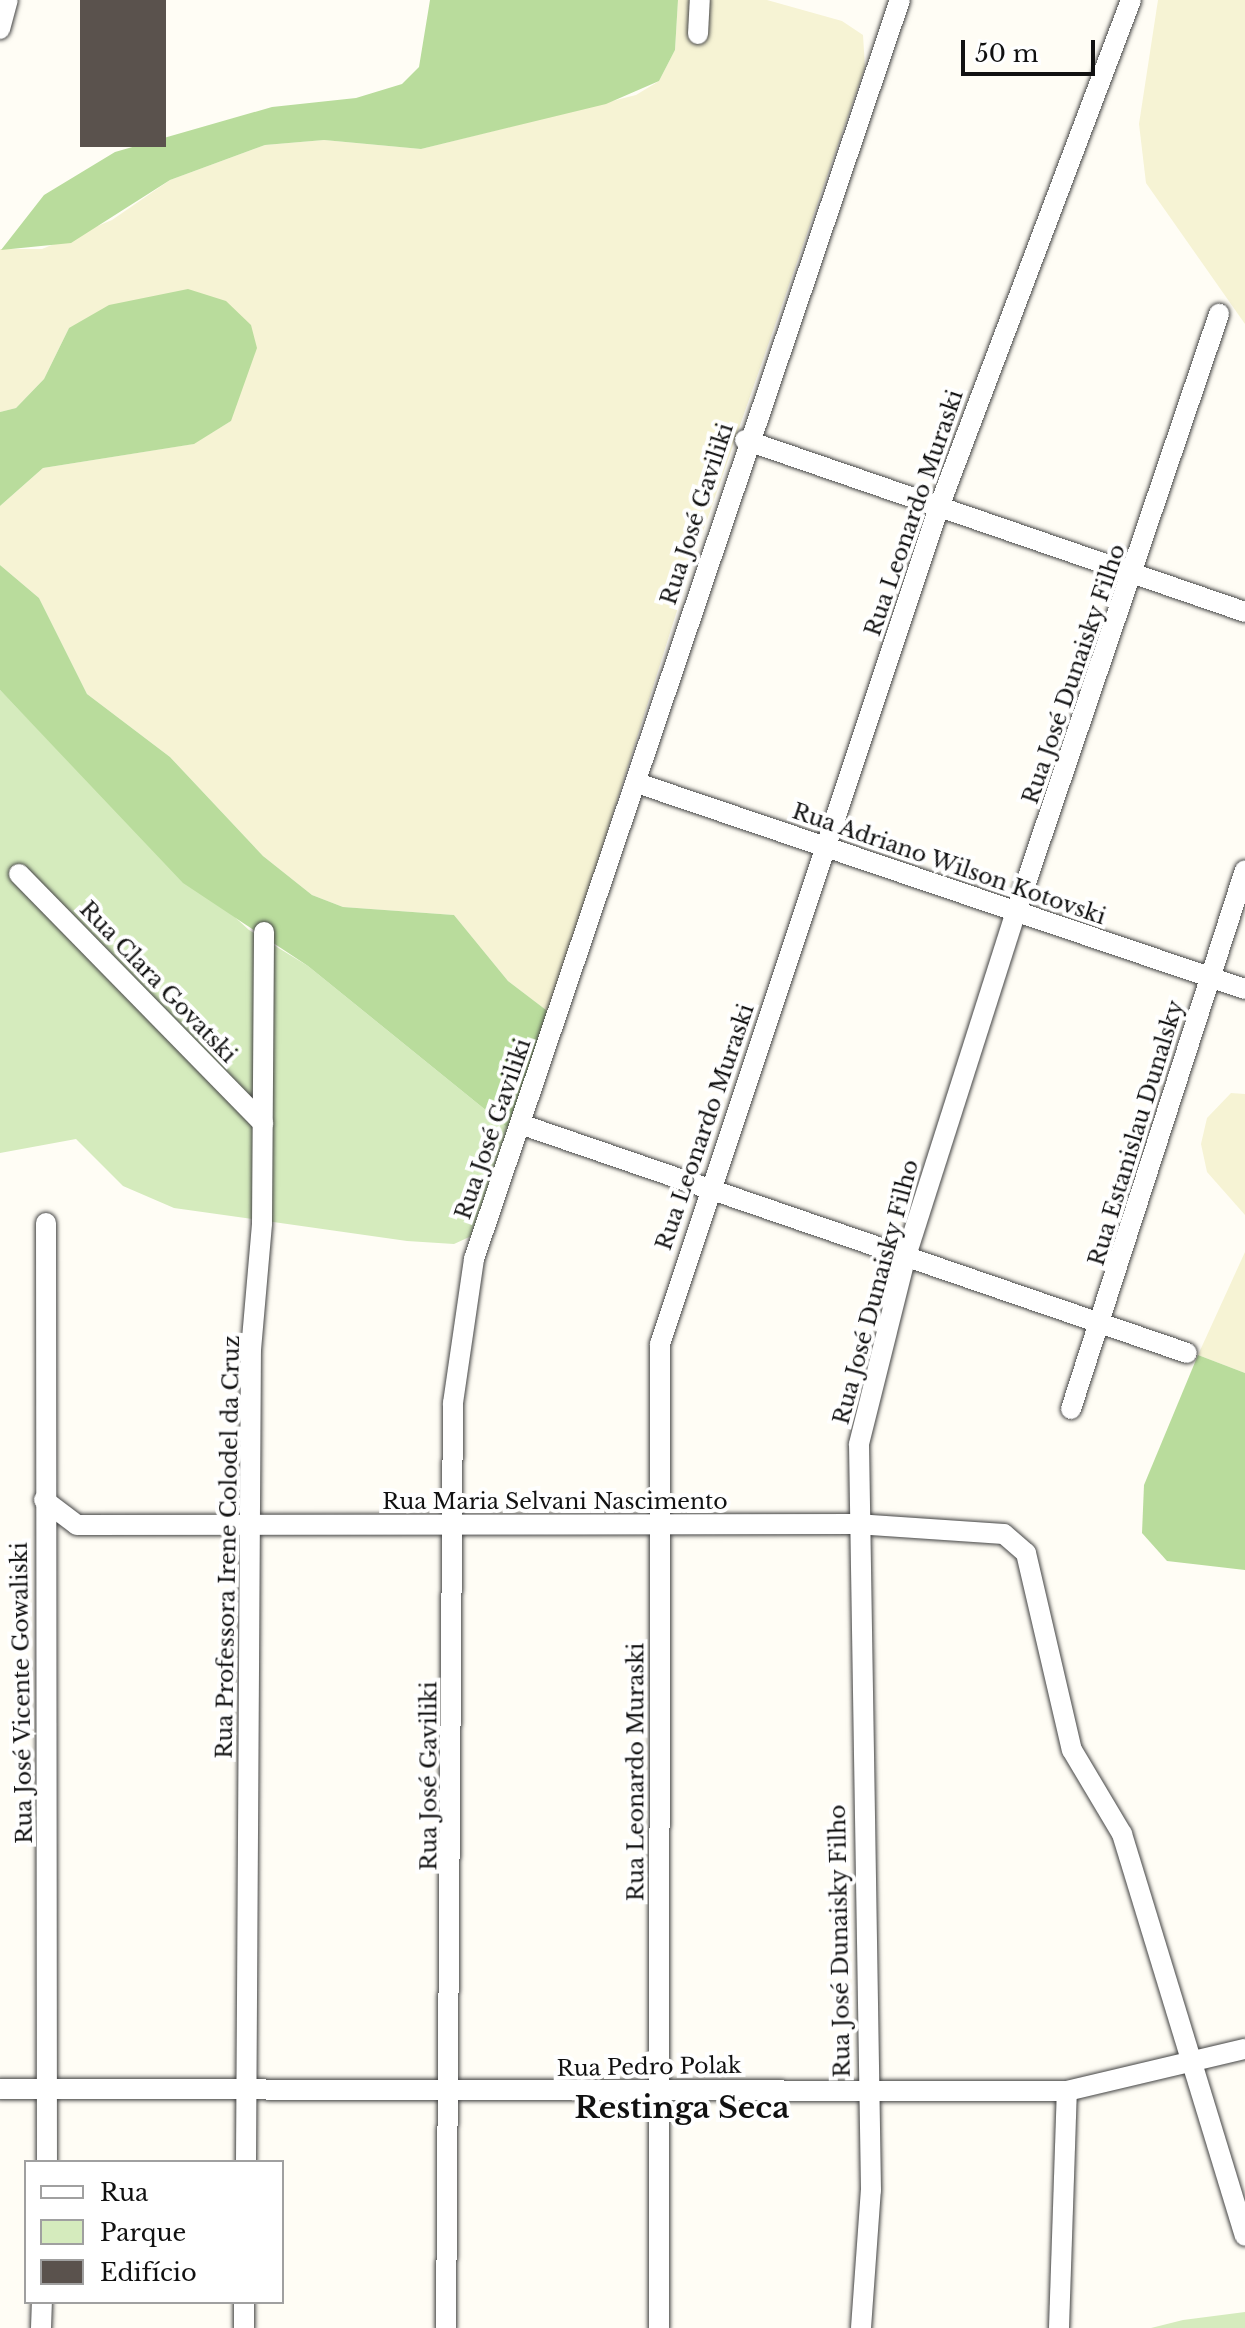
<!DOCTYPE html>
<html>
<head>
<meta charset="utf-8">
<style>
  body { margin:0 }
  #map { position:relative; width:1245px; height:2328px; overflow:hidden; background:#fffdf5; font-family:"Libre Baskerville",serif }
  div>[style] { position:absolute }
  .farmland>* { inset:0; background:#f6f3d4 }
  .green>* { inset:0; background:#d5ebbd }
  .forest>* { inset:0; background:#b9dc9c }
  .building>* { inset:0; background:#5a524d; transform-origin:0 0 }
  .roads { filter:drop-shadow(0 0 2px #444) drop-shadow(0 0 2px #444) }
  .minor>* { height:20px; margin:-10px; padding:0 10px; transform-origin:10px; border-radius:10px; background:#fff }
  span { translate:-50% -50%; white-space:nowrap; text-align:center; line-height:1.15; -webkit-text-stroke:8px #fff; paint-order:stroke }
  .street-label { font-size:22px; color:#111 }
  .district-label { font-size:30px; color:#111; font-weight:700 }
  .legend { position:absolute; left:24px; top:2160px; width:260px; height:144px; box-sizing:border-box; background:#fff; border:2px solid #a0a0a0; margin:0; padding:10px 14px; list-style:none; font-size:24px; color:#111 }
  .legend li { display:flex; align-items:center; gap:16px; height:40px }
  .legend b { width:40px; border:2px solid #a0a0a0 }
  .scale { position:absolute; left:961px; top:40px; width:134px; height:36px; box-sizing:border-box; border:4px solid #111; border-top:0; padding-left:10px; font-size:24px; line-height:28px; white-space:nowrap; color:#111; -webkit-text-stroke:6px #fff; paint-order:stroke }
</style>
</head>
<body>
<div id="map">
  <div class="farmland">
    <i style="clip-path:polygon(678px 0,767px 0,842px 21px,863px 35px,865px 67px,693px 560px,550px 1013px,508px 981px,454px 915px,343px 907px,312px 895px,263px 856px,170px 757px,87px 694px,39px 598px,0 565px,0 506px,43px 468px,193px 444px,231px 421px,69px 328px,44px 379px,16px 408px,0 412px,0 249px,42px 249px,112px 220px,170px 180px,265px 145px,324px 140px,421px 149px,636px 95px,659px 81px,675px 50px)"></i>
    <i style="clip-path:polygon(1158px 0,1245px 0,1245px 324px,1146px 183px,1139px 124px)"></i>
    <i style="clip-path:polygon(1231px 1093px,1245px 1094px,1245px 1215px,1207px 1172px,1201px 1144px,1207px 1118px)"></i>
    <i style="clip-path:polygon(1245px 1252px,1245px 1373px,1198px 1355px)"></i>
  </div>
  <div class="green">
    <i style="clip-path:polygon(0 690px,102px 796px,249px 930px,308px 966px,514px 1133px,478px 1233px,454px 1244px,407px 1241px,174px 1208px,123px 1186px,76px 1139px,0 1153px)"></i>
    <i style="clip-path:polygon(1245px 2312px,1245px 2328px,1151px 2328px,1183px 2320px)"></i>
  </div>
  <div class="forest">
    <i style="clip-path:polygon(430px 0,678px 0,675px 50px,659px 81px,606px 104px,421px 149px,324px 140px,265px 145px,170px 180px,71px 243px,1px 250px,44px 195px,115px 152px,272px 107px,356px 98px,402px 84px,419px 67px)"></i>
    <i style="clip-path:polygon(188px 289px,226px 301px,251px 325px,257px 348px,231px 421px,194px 444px,43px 468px,0 506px,0 412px,16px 408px,44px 379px,69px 328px,109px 305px)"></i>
    <i style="clip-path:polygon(0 565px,39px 598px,87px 694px,170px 757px,263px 856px,312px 895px,343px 907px,454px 915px,508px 981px,550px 1013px,514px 1133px,308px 966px,183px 883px,0 690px)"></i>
    <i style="clip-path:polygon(1198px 1355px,1245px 1373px,1245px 1570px,1167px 1561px,1142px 1533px,1144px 1485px)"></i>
  </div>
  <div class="building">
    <i style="left:80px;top:0;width:86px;height:147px"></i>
  </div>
  <div class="roads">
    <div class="minor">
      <i style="left:0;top:29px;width:30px;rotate:-75deg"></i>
      <i style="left:698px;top:34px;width:34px;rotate:-87deg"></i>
      <i style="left:745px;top:440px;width:529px;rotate:18.98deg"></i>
      <i style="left:637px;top:783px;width:642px;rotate:18.72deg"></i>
      <i style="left:19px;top:874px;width:349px;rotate:45.6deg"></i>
      <i style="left:520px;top:1124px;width:705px;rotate:18.95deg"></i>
      <i style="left:46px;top:1223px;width:939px;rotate:89.94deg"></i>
      <i style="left:1071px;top:1409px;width:566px;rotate:-72.11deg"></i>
      <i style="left:44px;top:1500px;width:41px;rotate:37.1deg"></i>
      <i style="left:77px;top:1525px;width:779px;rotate:-0.07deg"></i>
      <i style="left:856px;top:1524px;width:148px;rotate:3.9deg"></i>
      <i style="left:1004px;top:1534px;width:29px;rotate:41deg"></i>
      <i style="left:1026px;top:1553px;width:202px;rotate:76.9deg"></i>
      <i style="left:1072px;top:1750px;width:98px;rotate:59.2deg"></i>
      <i style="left:1122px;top:1834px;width:420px;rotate:73deg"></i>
      <i style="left:0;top:2089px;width:1067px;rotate:0.11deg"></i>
      <i style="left:1067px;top:2091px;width:183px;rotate:-13.3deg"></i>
      <i style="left:246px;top:2162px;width:812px;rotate:-89.65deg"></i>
      <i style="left:251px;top:1350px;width:127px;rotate:-85deg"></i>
      <i style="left:262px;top:1223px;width:291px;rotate:-89.6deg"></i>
      <i style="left:41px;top:2328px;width:26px;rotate:-88deg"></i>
      <i style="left:244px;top:2328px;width:26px;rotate:-90deg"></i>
      <i style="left:446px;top:2328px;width:925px;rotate:-89.57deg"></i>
      <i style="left:453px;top:1403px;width:146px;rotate:-81.7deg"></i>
      <i style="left:474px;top:1259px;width:1329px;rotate:-71.31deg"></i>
      <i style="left:659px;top:2328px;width:984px;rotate:-89.94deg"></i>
      <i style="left:660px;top:1344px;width:882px;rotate:-71.57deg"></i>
      <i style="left:939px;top:507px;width:542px;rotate:-69.26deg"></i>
      <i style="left:861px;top:2328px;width:138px;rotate:-85.9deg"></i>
      <i style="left:871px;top:2190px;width:746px;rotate:-90.92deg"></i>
      <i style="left:859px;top:1444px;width:194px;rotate:-76deg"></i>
      <i style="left:906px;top:1256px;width:358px;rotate:-72.3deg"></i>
      <i style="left:1015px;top:915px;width:635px;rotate:-71.25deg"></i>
      <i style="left:1059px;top:2328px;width:237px;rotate:-88.1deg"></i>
    </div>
  </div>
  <div class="street-label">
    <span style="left:914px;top:513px;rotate:-71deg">Rua Leonardo Muraski</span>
    <span style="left:697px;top:514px;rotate:-72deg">Rua José Gaviliki</span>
    <span style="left:1074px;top:674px;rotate:-71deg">Rua José Dunaisky Filho</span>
    <span style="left:949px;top:864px;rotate:19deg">Rua Adriano Wilson Kotovski</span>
    <span style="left:158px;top:982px;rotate:46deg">Rua Clara Govatski</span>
    <span style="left:705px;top:1127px;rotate:-71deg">Rua Leonardo Muraski</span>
    <span style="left:493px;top:1129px;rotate:-71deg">Rua José Gaviliki</span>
    <span style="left:1136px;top:1133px;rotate:-73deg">Rua Estanislau Dunalsky</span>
    <span style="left:876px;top:1292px;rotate:-75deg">Rua José Dunaisky Filho</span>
    <span style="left:555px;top:1502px">Rua Maria Selvani Nascimento</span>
    <span style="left:228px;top:1547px;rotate:-89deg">Rua Professora Irene Colodel da Cruz</span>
    <span style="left:22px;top:1693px;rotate:-91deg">Rua José Vicente Gowaliski</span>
    <span style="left:636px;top:1772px;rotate:-90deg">Rua Leonardo Muraski</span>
    <span style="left:429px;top:1776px;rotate:-90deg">Rua José Gaviliki</span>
    <span style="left:840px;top:1941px;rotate:-91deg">Rua José Dunaisky Filho</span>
    <span style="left:649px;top:2067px;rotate:-1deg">Rua Pedro Polak</span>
  </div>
  <div class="district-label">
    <span style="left:682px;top:2108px">Restinga Seca</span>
  </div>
  <ul class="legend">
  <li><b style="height:10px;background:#fff"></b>Rua</li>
  <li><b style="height:22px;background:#d5ebbd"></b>Parque</li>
  <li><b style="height:22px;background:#5a524d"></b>Edifício</li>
  </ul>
  <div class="scale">50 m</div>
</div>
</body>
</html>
